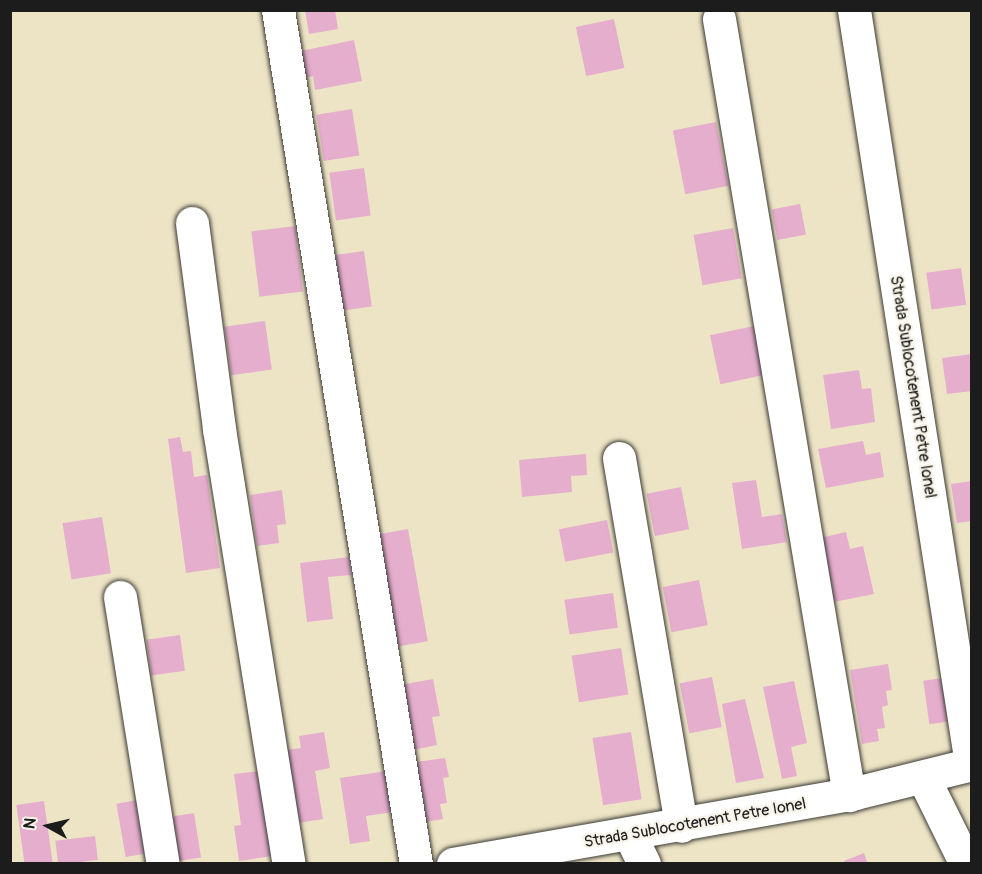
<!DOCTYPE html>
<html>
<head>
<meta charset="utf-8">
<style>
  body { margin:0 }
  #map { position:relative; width:982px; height:874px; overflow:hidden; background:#ede4c5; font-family:Pangolin,sans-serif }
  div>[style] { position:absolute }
  .building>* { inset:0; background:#e5aecd; transform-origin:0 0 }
  .roads { filter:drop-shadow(0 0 2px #3b3a35) drop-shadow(0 0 2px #3b3a35) }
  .minor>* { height:33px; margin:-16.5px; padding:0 16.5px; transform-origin:16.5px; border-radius:16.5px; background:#fff }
  .major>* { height:33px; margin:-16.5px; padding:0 16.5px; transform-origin:16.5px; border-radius:16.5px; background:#fff }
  span { translate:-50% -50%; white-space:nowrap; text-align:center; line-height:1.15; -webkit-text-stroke:4.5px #f7f3e8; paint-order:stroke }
  .street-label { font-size:16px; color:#1c1c1c }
  .frame { position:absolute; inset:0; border:12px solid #1c1c1c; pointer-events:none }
  .north { position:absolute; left:18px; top:796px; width:60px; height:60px; -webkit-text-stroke:4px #f7f3e8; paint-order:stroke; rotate:278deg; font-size:16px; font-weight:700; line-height:24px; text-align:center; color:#1c1c1c }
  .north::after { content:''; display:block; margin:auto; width:21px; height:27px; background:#1c1c1c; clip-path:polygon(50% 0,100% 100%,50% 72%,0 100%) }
</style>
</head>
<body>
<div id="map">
  <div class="building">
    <i style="clip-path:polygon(305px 10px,335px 10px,338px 29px,309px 34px)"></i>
    <i style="left:614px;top:19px;width:50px;height:39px;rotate:78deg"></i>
    <i style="clip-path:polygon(354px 40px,362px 81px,315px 90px,313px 76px,306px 78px,301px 51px)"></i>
    <i style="left:352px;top:109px;width:47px;height:36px;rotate:81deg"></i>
    <i style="left:716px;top:122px;width:65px;height:44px;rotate:79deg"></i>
    <i style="left:364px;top:168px;width:48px;height:35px;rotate:82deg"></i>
    <i style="left:800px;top:204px;width:31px;height:29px;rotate:79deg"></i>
    <i style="left:295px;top:226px;width:66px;height:44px;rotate:83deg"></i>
    <i style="left:733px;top:228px;width:51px;height:40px;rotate:80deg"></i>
    <i style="left:364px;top:251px;width:56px;height:29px;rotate:82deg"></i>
    <i style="left:961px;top:268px;width:37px;height:35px;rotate:82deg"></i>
    <i style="left:265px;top:321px;width:49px;height:41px;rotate:82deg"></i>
    <i style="left:754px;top:326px;width:50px;height:45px;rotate:78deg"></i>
    <i style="clip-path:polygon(972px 354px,972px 391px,947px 394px,942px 358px)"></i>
    <i style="clip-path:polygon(859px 370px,862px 389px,871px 388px,875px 422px,831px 429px,823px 375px)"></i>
    <i style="clip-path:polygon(180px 437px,183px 452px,191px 451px,194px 477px,207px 475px,220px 568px,186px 573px,168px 439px)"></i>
    <i style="clip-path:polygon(863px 441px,866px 455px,880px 452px,884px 477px,826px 488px,818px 449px)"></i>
    <i style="clip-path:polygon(586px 454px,587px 475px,571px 476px,572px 492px,522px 497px,519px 460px)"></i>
    <i style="clip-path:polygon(756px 480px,762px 517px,782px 514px,787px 542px,742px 549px,732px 483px)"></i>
    <i style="clip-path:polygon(972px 481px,972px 521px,957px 523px,951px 484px)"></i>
    <i style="left:681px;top:487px;width:43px;height:35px;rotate:79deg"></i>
    <i style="clip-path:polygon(282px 490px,286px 524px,277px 525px,279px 543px,257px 546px,250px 495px)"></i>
    <i style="left:102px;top:517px;width:57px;height:40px;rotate:81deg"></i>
    <i style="left:607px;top:520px;width:33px;height:49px;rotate:79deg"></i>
    <i style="left:408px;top:529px;width:114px;height:37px;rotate:80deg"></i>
    <i style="clip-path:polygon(846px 532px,850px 549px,863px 546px,874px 594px,834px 602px,820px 538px)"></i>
    <i style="clip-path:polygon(349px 557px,351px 575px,328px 577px,333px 619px,307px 622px,300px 563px)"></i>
    <i style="left:699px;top:580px;width:46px;height:37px;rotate:79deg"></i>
    <i style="left:613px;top:593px;width:35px;height:49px;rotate:82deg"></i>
    <i style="left:180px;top:635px;width:36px;height:34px;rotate:82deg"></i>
    <i style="left:621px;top:648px;width:47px;height:50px;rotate:81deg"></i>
    <i style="clip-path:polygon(888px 664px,892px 690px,886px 691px,888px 705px,882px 707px,885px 728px,877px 729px,879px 741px,862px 744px,850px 670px)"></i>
    <i style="left:712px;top:677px;width:51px;height:33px;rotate:79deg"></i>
    <i style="left:950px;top:677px;width:44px;height:27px;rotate:82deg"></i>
    <i style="clip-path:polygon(433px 679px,440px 716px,432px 717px,437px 745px,408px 751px,400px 685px)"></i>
    <i style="clip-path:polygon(794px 681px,807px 743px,791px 747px,797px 776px,782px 779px,763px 687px)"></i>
    <i style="clip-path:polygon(745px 699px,764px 778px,736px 783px,722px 704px)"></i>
    <i style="clip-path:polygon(324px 732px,330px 768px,315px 771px,323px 819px,298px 823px,286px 750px,301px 748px,299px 736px)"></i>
    <i style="left:631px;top:732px;width:68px;height:39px;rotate:81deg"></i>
    <i style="clip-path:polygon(445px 758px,449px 777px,443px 778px,447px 803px,440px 804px,443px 819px,419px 823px,409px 763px)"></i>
    <i style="clip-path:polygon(260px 771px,272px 856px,239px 861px,234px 826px,241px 825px,234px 774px)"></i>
    <i style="clip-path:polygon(387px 771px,393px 812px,366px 816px,370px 841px,350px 844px,340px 778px)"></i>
    <i style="left:138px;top:800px;width:54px;height:22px;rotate:80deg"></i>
    <i style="left:44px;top:801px;width:64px;height:28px;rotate:82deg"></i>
    <i style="left:194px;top:813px;width:45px;height:28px;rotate:81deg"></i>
    <i style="left:95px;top:836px;width:24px;height:40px;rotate:83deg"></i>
    <i style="clip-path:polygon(864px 853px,868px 864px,845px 864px,844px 861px)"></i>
  </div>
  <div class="roads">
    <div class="minor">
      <i style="left:278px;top:10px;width:865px;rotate:80.82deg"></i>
      <i style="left:854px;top:10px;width:763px;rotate:81.18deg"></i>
      <i style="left:719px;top:19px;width:787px;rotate:80.49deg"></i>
      <i style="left:192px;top:223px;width:208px;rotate:82.5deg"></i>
      <i style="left:219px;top:429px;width:441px;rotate:80.9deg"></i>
      <i style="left:619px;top:458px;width:373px;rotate:80.4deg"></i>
      <i style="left:120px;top:597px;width:270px;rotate:80.9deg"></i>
      <i style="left:924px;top:779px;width:95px;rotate:63.7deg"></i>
      <i style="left:630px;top:835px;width:32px;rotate:64deg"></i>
    </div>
    <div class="major">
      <i style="left:453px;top:864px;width:408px;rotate:-10deg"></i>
      <i style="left:855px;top:793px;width:121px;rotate:-13.9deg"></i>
    </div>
  </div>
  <div class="street-label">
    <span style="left:913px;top:387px;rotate:81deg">Strada Sublocotenent Petre Ionel</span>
    <span style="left:695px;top:823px;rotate:-10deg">Strada Sublocotenent Petre Ionel</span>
  </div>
  <div class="frame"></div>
  <div class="north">N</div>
</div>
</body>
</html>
